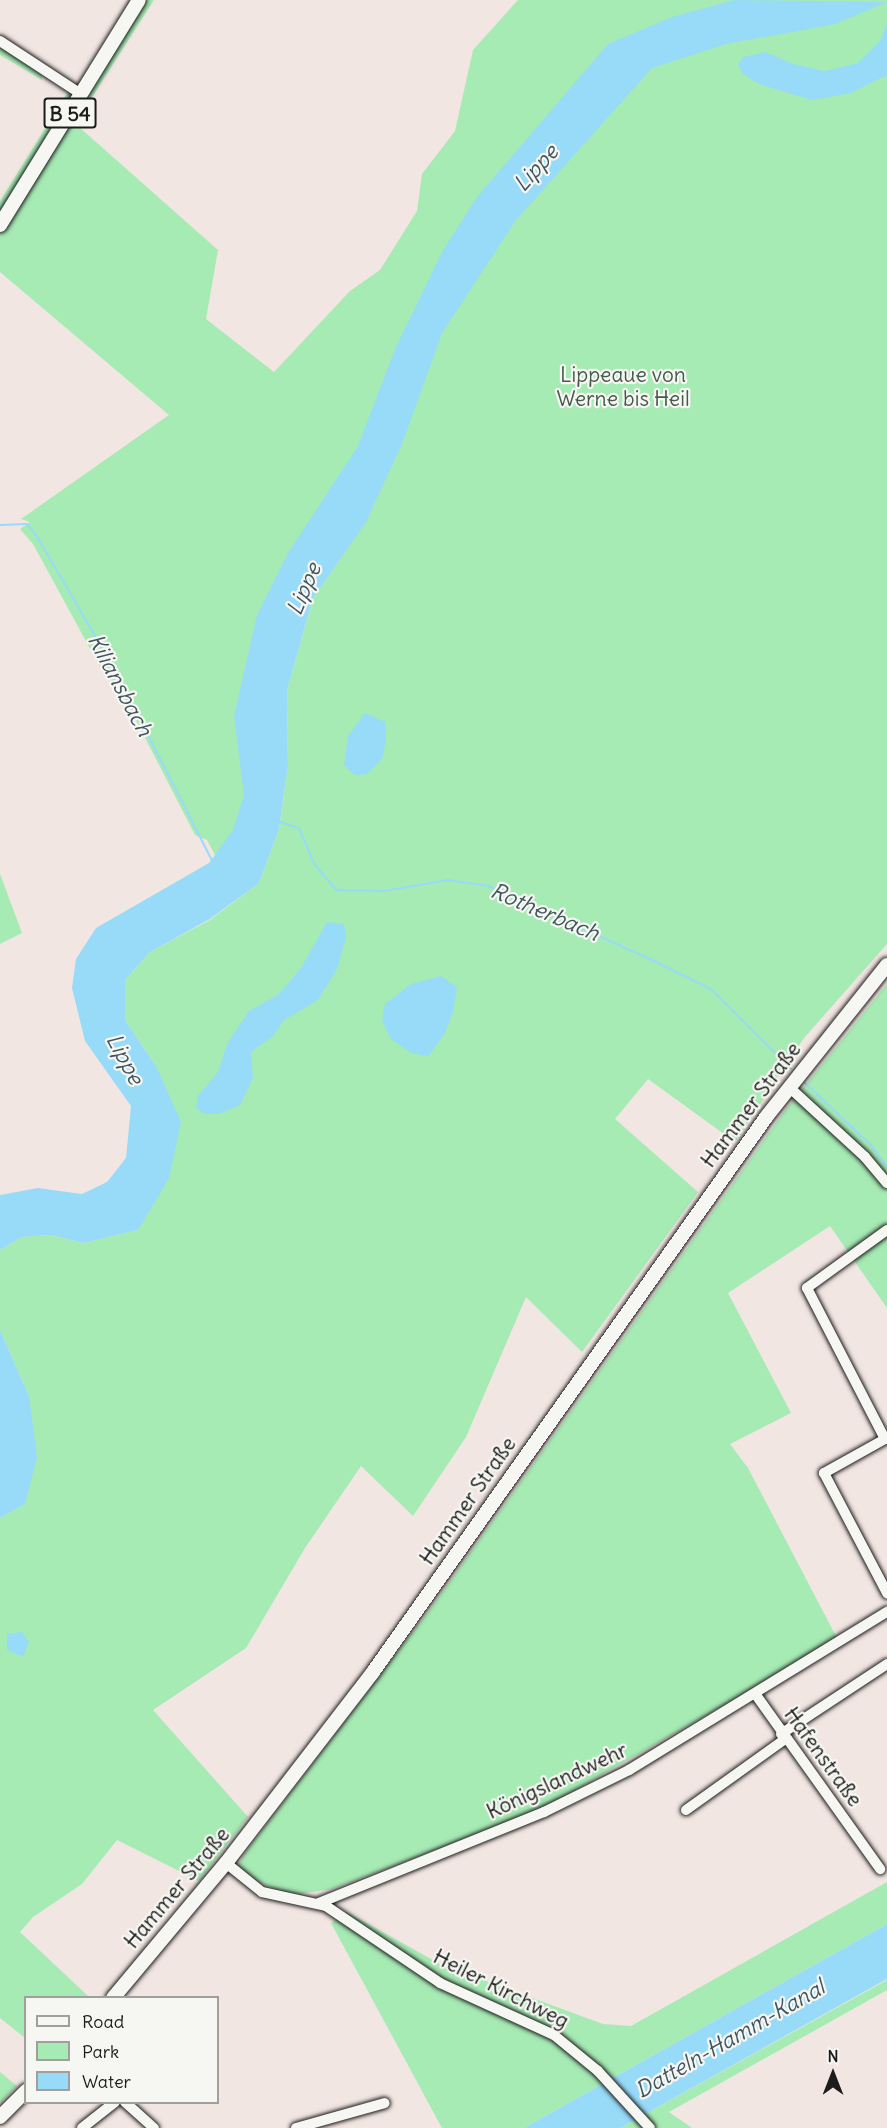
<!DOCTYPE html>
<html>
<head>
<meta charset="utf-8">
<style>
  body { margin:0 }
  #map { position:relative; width:887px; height:2128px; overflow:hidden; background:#f2e6e2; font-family:Delius,sans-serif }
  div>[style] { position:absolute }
  .green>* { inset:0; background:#a6eab4 }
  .water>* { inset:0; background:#97dbf9 }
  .stream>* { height:2px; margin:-1px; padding:0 1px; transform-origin:1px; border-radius:1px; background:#97dbf9 }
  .roads { filter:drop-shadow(0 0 2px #1c1c1c) drop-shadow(0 0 2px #1c1c1c) }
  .minor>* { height:10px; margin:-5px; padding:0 5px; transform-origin:5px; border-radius:5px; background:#f6f6f2 }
  .major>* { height:14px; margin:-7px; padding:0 7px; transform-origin:7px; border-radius:7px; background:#f6f6f2 }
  span { translate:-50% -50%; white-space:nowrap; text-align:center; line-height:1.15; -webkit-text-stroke:4.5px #f6f6f2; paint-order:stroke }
  .shield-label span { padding:2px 4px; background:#f6f6f2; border:2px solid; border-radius:4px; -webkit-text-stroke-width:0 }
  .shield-label { font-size:20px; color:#1c1c1c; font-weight:700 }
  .park-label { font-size:21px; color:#455a4a }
  .street-label { font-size:21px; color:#1c1c1c }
  .water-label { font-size:22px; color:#41555e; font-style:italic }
  .legend { position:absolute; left:24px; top:1996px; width:195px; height:108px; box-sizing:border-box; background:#f6f6f2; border:2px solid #9f9f9c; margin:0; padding:8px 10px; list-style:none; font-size:18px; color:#1c1c1c }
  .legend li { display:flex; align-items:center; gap:12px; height:30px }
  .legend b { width:30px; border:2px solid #9f9f9c }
  .north { position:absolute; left:803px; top:2044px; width:60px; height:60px; -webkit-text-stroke:4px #f6f6f2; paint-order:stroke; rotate:0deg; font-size:16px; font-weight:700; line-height:24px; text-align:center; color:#1c1c1c }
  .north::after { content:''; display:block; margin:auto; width:21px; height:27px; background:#1c1c1c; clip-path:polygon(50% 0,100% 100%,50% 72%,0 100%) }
</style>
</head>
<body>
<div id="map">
  <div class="green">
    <i style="clip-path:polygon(145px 0,154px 0,82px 113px,79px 106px)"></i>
    <i style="clip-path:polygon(518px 0,887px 0,887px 944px,804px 1038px,735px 1142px,648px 1079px,615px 1119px,698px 1192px,582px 1352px,526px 1297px,466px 1437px,413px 1516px,361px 1466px,305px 1548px,246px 1648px,153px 1710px,248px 1817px,199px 1881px,117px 1840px,82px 1884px,33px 1917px,20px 1932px,89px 1997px,26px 1998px,25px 2038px,0 2018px,0 1518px,25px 1504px,29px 1396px,0 1330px,0 1250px,22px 1237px,50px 1235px,84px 1243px,138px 1230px,156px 1066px,125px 1020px,125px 980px,150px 952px,210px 920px,259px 883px,279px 829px,288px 765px,287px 690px,313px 598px,342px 556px,317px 534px,265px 797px,215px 855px,207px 840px,195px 835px,118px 685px,105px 676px,33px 544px,20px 529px,30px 522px,21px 519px,169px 415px,0 272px,0 234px,70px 119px,218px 250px,206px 319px,274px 372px,350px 291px,380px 270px,417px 211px,422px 174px,455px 131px,473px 50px)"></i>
    <i style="clip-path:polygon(0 46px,42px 74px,42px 80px,0 55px)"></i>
    <i style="clip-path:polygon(69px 90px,73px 99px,0 217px,0 201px)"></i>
    <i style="clip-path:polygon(0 874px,22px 933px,0 944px)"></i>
    <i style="clip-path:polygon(887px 984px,887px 1308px,830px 1226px,728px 1293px,791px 1413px,730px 1444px,748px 1468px,838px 1640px,540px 1810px,332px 1889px,291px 1895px,258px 1882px,238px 1866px,245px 1853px,431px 1608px,783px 1113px)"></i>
    <i style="clip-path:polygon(887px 1882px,887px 1924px,524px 2128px,442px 2128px,331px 1923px,347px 1912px,440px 1964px,603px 2024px,631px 2026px)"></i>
    <i style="clip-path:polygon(887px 1980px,887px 1990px,669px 2112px,692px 2128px,620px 2128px)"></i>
    <i style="clip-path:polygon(0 2072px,17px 2086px,0 2103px)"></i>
  </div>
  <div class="water">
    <i style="clip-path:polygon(734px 0,887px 2px,835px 24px,726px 44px,652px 68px,516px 220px,442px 333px,402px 444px,366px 522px,313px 598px,287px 690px,288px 765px,279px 829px,259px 883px,210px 919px,150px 952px,125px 980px,125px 1020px,156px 1066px,181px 1122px,169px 1178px,138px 1230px,84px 1243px,50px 1235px,22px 1237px,0 1250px,0 1195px,38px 1188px,82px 1194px,107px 1182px,126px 1158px,131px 1106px,85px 1041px,72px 988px,76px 959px,96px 928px,209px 863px,233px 830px,244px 795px,234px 716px,257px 615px,288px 553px,358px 446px,395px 349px,442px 252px,477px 197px,608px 44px,672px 17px)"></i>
    <i style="clip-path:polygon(887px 24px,887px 75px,851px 93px,812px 100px,759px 84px,743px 74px,738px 65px,743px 57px,766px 52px,793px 64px,825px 71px,858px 63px,880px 41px)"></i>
    <i style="clip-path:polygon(365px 713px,385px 722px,386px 739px,382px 759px,367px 774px,355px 775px,344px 765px,348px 736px)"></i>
    <i style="clip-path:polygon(327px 922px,344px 924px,346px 937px,337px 969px,318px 1000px,284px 1020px,273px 1036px,251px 1052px,253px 1078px,240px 1105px,221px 1113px,205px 1114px,196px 1108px,198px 1096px,218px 1072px,227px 1044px,249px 1011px,278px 995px,301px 968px)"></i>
    <i style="clip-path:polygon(441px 976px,457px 987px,453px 1012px,444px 1035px,428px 1056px,411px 1053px,391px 1039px,382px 1021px,385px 1004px,411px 984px)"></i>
    <i style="clip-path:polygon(0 1330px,29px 1396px,37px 1457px,25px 1504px,0 1518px)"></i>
    <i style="clip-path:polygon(22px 1632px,29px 1642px,23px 1657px,7px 1650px,7px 1634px)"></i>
    <i style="clip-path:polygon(887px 1924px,887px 1979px,620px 2128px,524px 2128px)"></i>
  </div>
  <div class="stream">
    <i style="left:0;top:525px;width:27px;rotate:-2deg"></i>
    <i style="left:27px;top:524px;width:14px;rotate:51deg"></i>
    <i style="left:36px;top:535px;width:148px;rotate:59.6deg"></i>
    <i style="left:111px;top:663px;width:221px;rotate:62.9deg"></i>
    <i style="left:280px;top:822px;width:20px;rotate:18deg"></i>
    <i style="left:299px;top:828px;width:39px;rotate:67deg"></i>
    <i style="left:314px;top:864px;width:35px;rotate:49deg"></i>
    <i style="left:337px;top:890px;width:47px;rotate:1.2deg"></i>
    <i style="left:384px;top:891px;width:65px;rotate:-9.8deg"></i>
    <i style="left:448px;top:880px;width:41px;rotate:8.3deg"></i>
    <i style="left:489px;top:886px;width:175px;rotate:24.4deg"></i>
    <i style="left:648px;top:958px;width:70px;rotate:26.2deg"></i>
    <i style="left:711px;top:989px;width:113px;rotate:45deg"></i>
    <i style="left:805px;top:1083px;width:91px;rotate:43.2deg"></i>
    <i style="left:871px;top:1145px;width:27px;rotate:54deg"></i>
  </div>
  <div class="roads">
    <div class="minor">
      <i style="left:0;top:41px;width:97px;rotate:33.2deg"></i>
      <i style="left:789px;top:1087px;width:103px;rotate:42.6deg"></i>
      <i style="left:865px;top:1157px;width:34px;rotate:50deg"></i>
      <i style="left:887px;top:1230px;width:99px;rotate:144.1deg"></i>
      <i style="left:807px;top:1288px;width:170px;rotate:62.7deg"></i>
      <i style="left:885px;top:1439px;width:70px;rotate:150.9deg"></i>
      <i style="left:824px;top:1473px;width:136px;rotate:62.3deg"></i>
      <i style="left:756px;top:1695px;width:214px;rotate:54.5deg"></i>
      <i style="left:781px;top:1734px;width:127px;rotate:-33.4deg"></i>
      <i style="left:686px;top:1810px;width:122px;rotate:-35.6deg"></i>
      <i style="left:226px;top:1863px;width:46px;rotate:38.9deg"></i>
      <i style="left:262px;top:1892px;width:66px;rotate:12.3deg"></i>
      <i style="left:326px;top:1906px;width:138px;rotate:34deg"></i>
      <i style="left:440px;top:1983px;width:125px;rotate:24.5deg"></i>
      <i style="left:554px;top:2035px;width:57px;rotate:39.3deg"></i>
      <i style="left:598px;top:2071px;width:77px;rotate:47.6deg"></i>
      <i style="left:319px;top:1903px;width:243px;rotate:-22deg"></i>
      <i style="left:544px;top:1812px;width:95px;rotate:-26.3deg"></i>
      <i style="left:629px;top:1770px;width:303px;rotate:-31.5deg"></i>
      <i style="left:125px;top:2102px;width:39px;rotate:42deg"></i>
      <i style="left:82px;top:2128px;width:42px;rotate:-38.2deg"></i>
      <i style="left:296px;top:2128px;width:92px;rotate:-15.7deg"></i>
    </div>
    <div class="major">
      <i style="left:0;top:225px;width:264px;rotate:-58.3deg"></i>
      <i style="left:113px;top:1998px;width:176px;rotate:-50.1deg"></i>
      <i style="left:226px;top:1863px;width:241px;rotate:-52.4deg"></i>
      <i style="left:373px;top:1672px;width:681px;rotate:-54.68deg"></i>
      <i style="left:767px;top:1116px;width:193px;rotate:-51.5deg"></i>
      <i style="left:0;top:2117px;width:37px;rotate:-45deg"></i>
    </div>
  </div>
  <div class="shield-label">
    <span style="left:70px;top:113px">B 54</span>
  </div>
  <div class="park-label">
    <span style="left:623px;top:387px">Lippeaue von<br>Werne bis Heil</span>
  </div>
  <div class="street-label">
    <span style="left:751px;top:1105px;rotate:-53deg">Hammer Straße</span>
    <span style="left:468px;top:1501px;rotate:-55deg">Hammer Straße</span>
    <span style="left:823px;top:1757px;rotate:54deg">Hafenstraße</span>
    <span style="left:557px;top:1781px;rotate:-25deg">Königslandwehr</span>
    <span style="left:177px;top:1888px;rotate:-50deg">Hammer Straße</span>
    <span style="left:501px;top:1989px;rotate:27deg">Heiler Kirchweg</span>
  </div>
  <div class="water-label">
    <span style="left:536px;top:168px;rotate:-48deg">Lippe</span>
    <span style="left:304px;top:589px;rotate:-67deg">Lippe</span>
    <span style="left:120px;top:685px;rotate:62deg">Kiliansbach</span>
    <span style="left:545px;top:912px;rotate:23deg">Rotherbach</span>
    <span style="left:125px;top:1059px;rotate:62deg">Lippe</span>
    <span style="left:730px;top:2039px;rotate:-30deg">Datteln-Hamm-Kanal</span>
  </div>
  <ul class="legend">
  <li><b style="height:8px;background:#f6f6f2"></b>Road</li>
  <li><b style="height:16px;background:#a6eab4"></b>Park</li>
  <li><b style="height:16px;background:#97dbf9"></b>Water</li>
  </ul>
  <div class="north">N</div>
</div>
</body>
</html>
